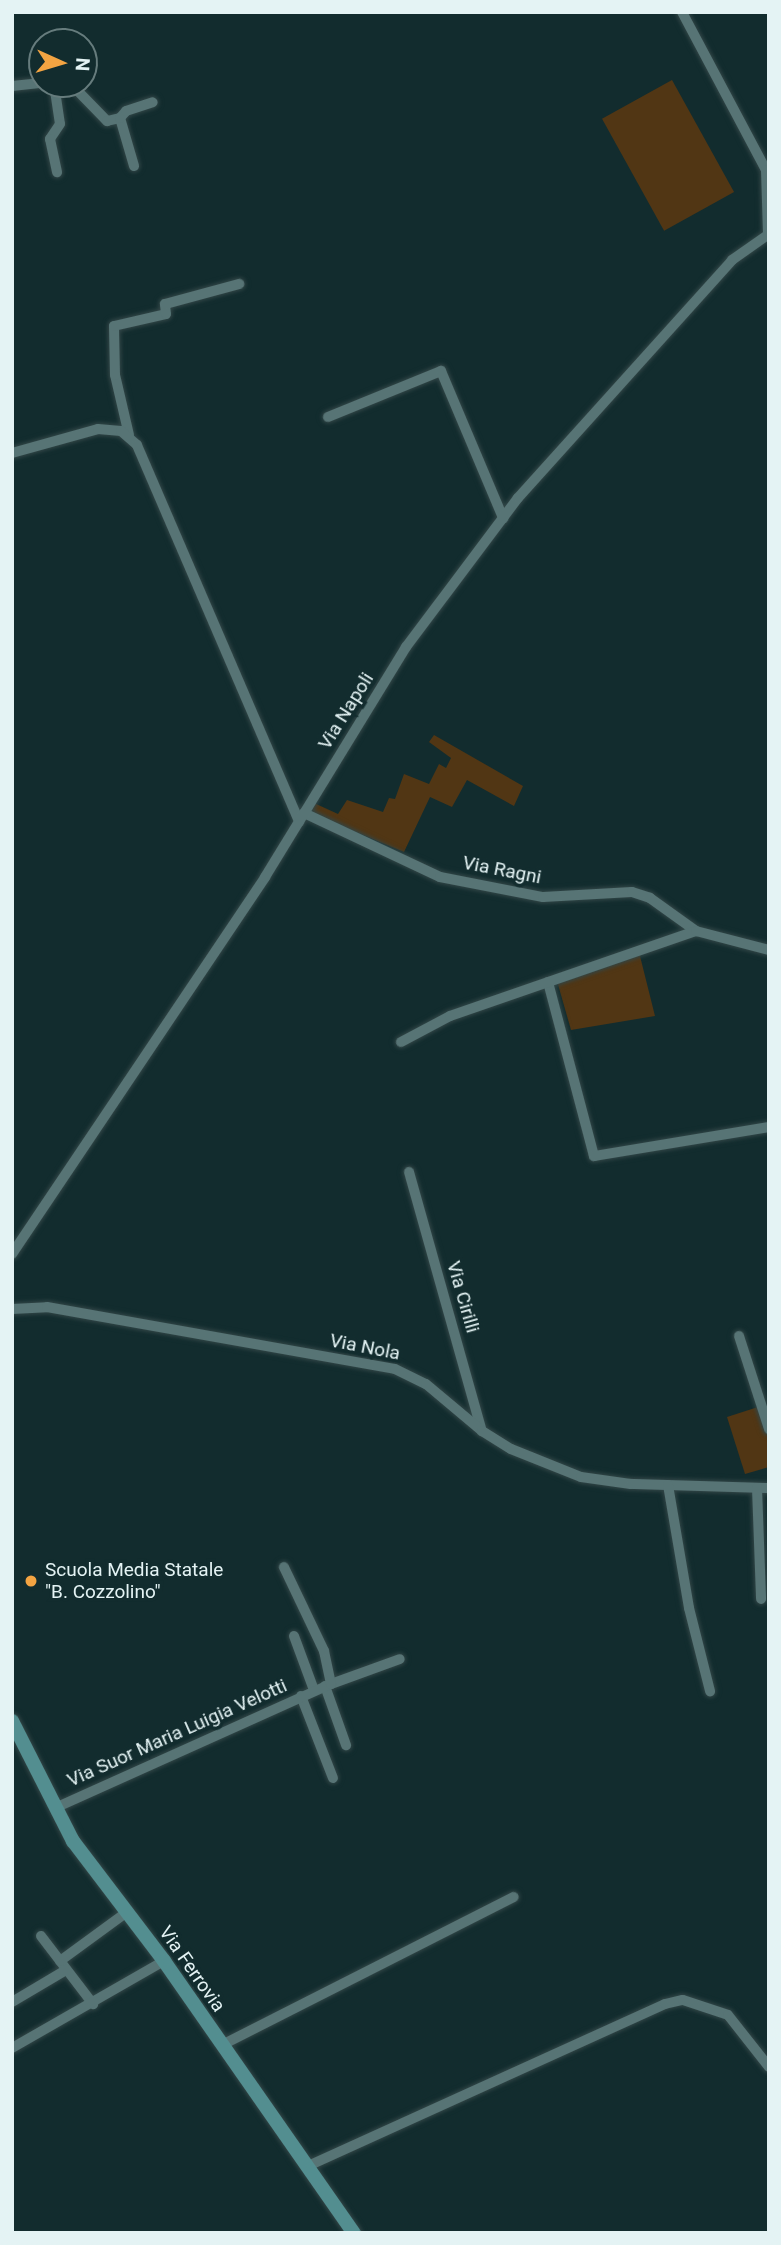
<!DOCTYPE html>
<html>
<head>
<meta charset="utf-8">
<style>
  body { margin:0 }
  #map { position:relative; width:781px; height:2245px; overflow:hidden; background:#122c2e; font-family:Roboto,sans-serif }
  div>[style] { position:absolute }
  .green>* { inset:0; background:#513614; transform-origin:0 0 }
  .roads { filter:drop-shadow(0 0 2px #324647) drop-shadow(0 0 2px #324647) }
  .minor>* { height:10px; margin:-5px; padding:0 5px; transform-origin:5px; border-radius:5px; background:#577475 }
  .secondary>* { height:14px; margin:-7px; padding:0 7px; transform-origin:7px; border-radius:7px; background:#538e90 }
  .dots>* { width:19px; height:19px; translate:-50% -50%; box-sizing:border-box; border:4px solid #122c2e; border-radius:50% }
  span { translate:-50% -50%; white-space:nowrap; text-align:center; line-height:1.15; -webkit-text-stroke:7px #122c2e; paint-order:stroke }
  .street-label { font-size:19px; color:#e4f3f4 }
  .poi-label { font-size:19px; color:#e4f3f4 }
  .left { translate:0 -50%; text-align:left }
  .frame { position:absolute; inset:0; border:14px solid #e4f3f4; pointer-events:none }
  .north { position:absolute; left:28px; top:28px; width:70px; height:70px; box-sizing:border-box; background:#122c2e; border:2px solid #667c7d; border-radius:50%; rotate:94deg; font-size:19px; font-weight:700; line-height:28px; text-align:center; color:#e4f3f4 }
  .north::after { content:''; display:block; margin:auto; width:24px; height:32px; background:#f3a442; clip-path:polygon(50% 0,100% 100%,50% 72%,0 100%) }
</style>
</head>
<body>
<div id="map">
  <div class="green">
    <i style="left:672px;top:80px;width:128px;height:80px;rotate:61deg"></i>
    <i style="clip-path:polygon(434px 735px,523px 786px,514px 806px,467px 780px,452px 807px,430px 797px,404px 852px,308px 812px,314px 803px,338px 814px,347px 800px,383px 812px,389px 798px,395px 799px,404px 774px,429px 784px,439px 764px,446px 768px,451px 758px,429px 742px)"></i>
    <i style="clip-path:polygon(639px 952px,655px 1016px,571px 1030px,557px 981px)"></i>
    <i style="clip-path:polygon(758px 1407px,769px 1440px,769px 1467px,745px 1474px,727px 1417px)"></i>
  </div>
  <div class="roads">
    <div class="minor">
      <i style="left:682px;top:12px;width:179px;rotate:62deg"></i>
      <i style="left:766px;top:170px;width:65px;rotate:88.2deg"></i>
      <i style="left:54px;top:84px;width:40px;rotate:81.5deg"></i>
      <i style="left:60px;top:124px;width:18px;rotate:124deg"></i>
      <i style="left:50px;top:139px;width:34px;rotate:78deg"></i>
      <i style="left:71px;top:84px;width:52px;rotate:45.8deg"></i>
      <i style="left:107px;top:121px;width:13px;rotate:-13deg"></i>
      <i style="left:120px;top:118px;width:50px;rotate:73.7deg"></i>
      <i style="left:12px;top:86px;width:30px;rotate:-6deg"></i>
      <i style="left:120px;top:118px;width:9px;rotate:-49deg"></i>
      <i style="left:126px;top:111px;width:28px;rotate:-18deg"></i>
      <i style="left:328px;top:417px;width:122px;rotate:-22.2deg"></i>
      <i style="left:441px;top:371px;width:160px;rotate:67.1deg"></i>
      <i style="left:129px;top:435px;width:62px;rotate:-103.1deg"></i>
      <i style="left:115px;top:375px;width:49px;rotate:-91.2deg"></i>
      <i style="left:114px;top:326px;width:53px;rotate:-13deg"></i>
      <i style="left:166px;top:314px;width:10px;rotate:-96deg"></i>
      <i style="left:165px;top:304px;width:77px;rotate:-15.1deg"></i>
      <i style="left:12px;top:453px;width:89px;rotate:-15.6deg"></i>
      <i style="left:98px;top:429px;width:23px;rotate:5deg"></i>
      <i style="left:121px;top:431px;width:21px;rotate:41deg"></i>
      <i style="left:137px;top:445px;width:410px;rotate:66.7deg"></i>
      <i style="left:304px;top:813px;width:150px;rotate:25.2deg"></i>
      <i style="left:440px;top:877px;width:105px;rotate:11deg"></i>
      <i style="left:543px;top:897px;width:89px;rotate:-3.2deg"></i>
      <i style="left:632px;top:892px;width:19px;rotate:18deg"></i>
      <i style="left:650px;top:898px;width:57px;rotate:35.7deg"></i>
      <i style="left:548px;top:982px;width:180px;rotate:75.2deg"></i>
      <i style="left:594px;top:1156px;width:177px;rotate:-9.4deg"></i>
      <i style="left:401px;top:1042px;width:55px;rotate:-28deg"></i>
      <i style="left:450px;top:1016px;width:260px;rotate:-19.1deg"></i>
      <i style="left:696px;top:931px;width:75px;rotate:14.6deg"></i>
      <i style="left:409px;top:1172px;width:269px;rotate:74.3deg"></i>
      <i style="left:12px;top:1254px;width:454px;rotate:-56.1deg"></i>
      <i style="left:265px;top:877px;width:270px;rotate:-58.5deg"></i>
      <i style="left:406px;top:647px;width:186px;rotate:-53.1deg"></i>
      <i style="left:518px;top:498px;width:320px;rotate:-48deg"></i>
      <i style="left:732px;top:260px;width:45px;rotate:-35.1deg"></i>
      <i style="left:12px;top:1309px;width:35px;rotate:-3deg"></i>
      <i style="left:47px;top:1307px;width:353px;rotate:10.1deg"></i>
      <i style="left:395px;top:1369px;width:34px;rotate:26deg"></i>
      <i style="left:426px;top:1384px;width:73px;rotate:40deg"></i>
      <i style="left:482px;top:1431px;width:34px;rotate:32deg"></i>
      <i style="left:511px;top:1449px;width:75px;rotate:21.8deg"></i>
      <i style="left:581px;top:1477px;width:50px;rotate:8deg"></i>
      <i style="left:631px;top:1484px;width:138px;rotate:1.7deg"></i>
      <i style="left:739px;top:1336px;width:98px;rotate:72.1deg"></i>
      <i style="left:668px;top:1485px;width:125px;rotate:80.3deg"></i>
      <i style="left:689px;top:1608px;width:86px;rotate:75.8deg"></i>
      <i style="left:757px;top:1488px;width:111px;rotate:87.9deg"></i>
      <i style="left:294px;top:1636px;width:58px;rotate:69.7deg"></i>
      <i style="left:331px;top:1684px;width:73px;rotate:-19.9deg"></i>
      <i style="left:325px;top:1686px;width:63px;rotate:70.4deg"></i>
      <i style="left:301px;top:1696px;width:88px;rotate:68.7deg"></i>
      <i style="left:55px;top:1808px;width:303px;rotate:-24.2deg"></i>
      <i style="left:331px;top:1684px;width:34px;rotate:-102deg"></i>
      <i style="left:324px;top:1651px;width:93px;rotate:-115.5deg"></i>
      <i style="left:41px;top:1936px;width:86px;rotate:52.6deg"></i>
      <i style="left:60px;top:1961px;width:83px;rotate:-36.2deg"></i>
      <i style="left:12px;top:2002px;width:63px;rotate:-30.7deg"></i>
      <i style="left:222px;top:2045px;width:327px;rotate:-26.9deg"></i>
      <i style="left:12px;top:2048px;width:175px;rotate:-29.8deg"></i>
      <i style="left:308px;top:2166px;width:392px;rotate:-24.4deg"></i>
      <i style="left:665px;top:2004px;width:18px;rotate:-13deg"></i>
      <i style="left:683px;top:2000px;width:47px;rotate:18.4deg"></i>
      <i style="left:728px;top:2015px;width:66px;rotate:51.7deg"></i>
    </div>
    <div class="secondary">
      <i style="left:12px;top:1721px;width:135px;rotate:63.1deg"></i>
      <i style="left:73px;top:1841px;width:151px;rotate:52.8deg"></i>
      <i style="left:164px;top:1961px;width:332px;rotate:55.1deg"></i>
    </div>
  </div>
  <div class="dots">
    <i style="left:31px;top:1581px;background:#f3a442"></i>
  </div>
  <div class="street-label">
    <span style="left:346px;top:711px;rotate:-58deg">Via Napoli</span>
    <span style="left:502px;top:870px;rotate:11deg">Via Ragni</span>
    <span style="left:463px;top:1297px;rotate:74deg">Via Cirilli</span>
    <span style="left:365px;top:1347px;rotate:11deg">Via Nola</span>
    <span style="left:177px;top:1733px;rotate:-24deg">Via Suor Maria Luigia Velotti</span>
    <span style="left:192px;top:1969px;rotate:55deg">Via Ferrovia</span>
  </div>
  <div class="poi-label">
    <span class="left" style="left:45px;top:1581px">Scuola Media Statale<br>"B. Cozzolino"</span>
  </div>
  <div class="frame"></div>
  <div class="north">N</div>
</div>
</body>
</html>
